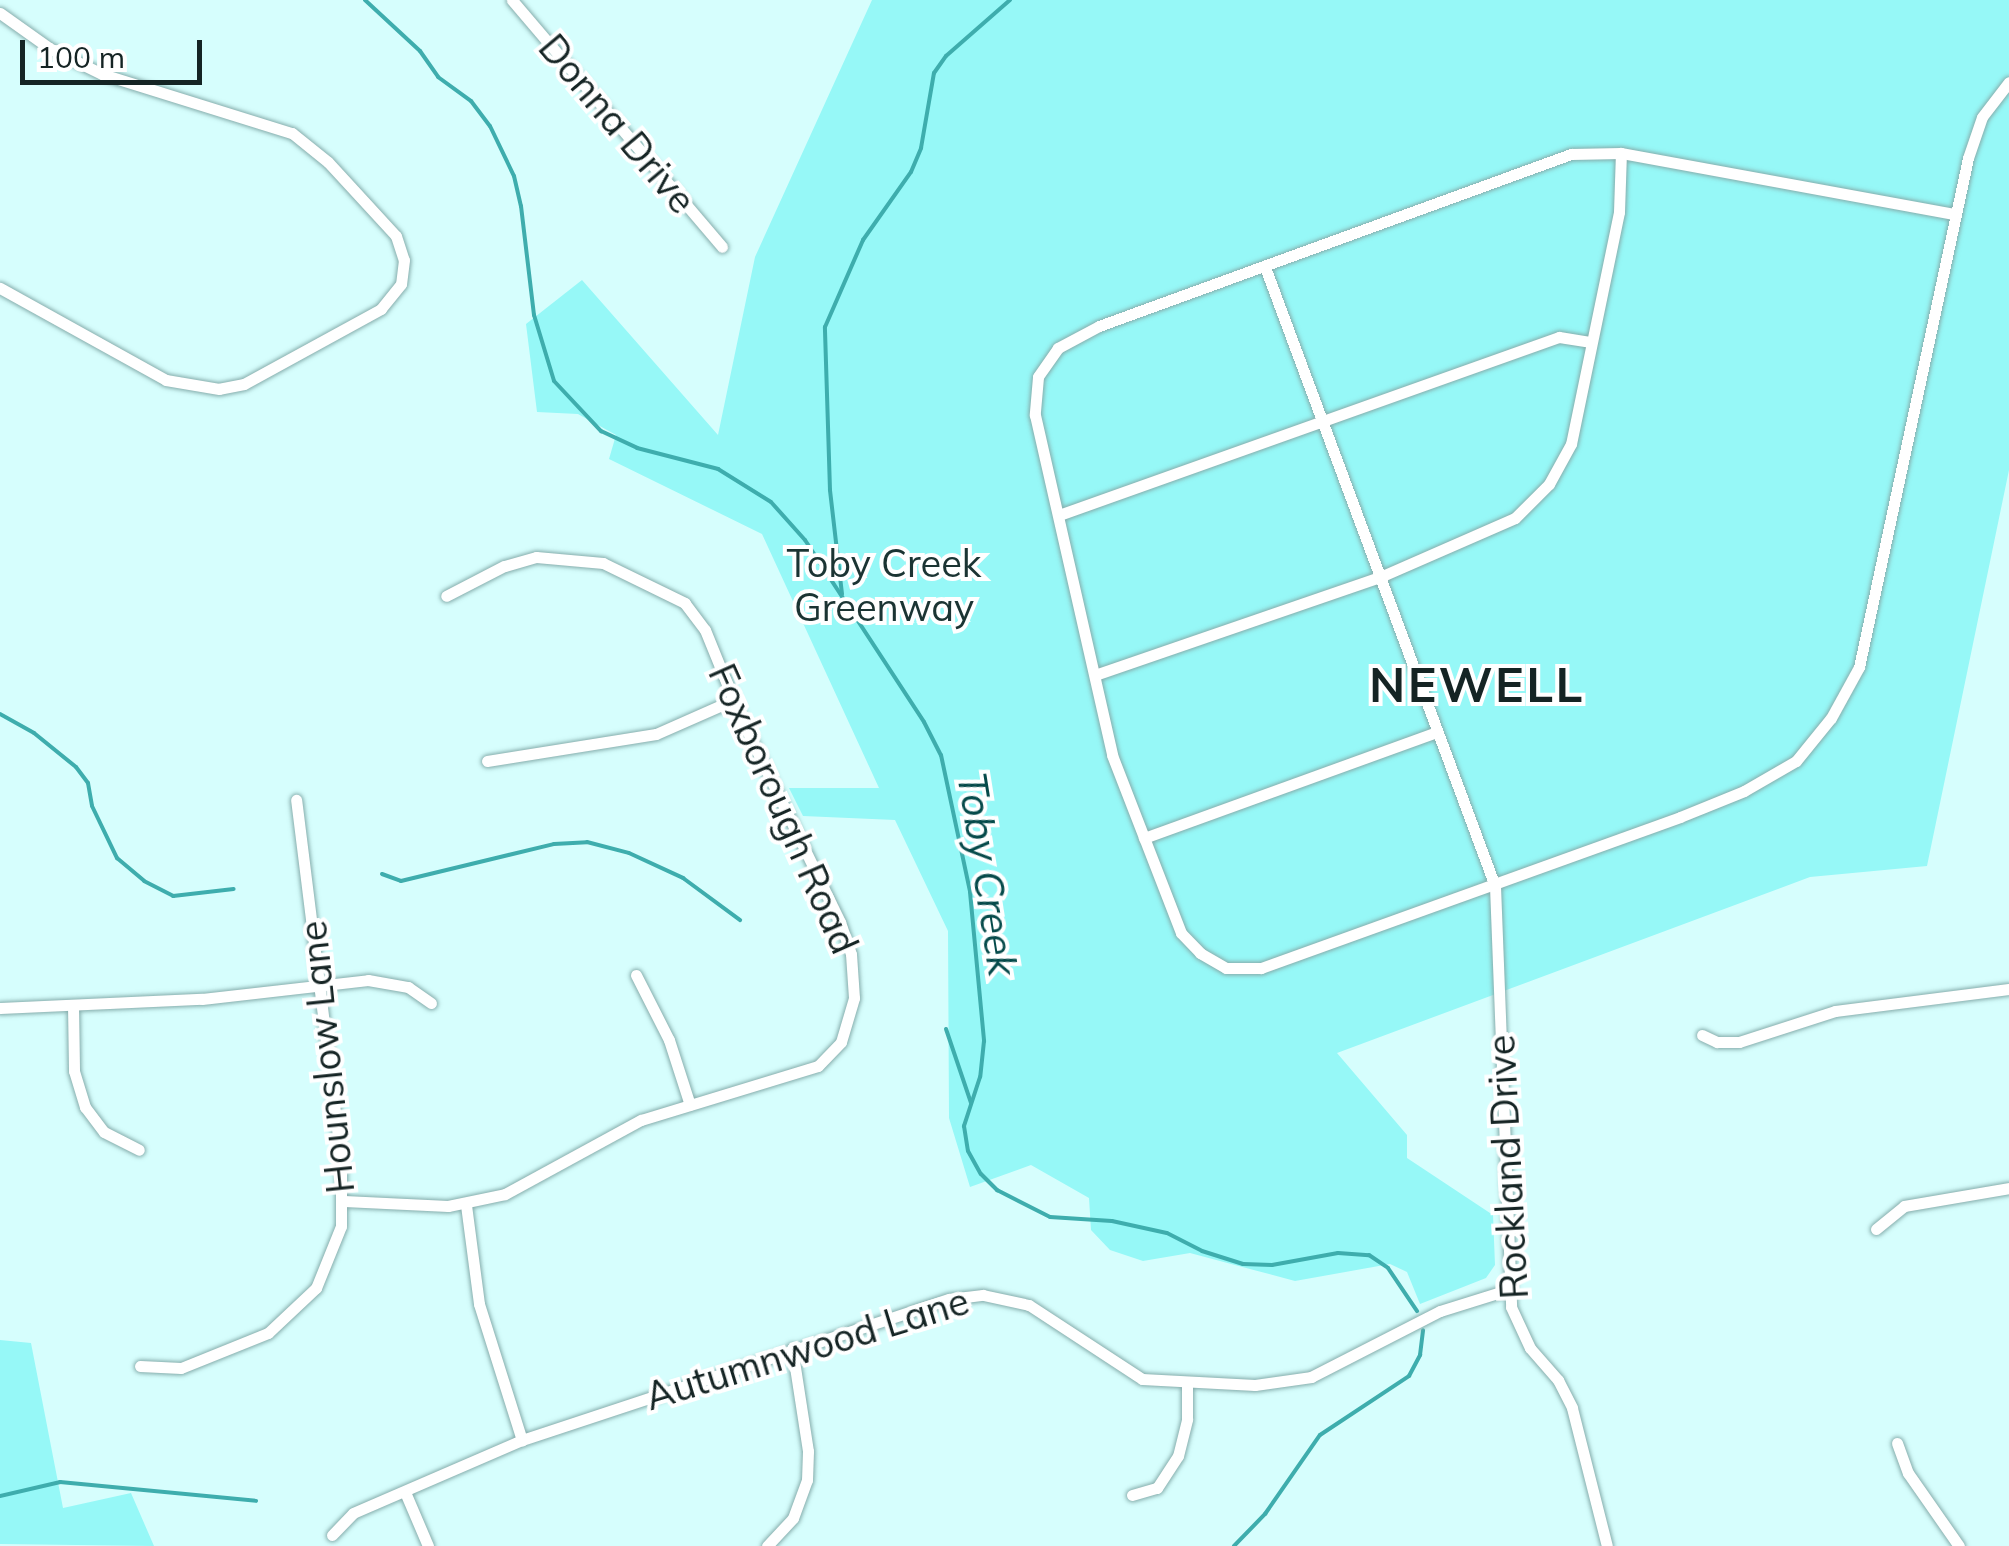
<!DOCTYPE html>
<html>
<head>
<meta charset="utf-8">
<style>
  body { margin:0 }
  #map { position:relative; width:2009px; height:1546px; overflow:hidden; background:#d6fefd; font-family:Mulish,sans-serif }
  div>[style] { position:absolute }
  .green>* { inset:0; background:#96f8f7 }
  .stream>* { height:4px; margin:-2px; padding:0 2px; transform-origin:2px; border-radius:2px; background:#3eadad }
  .roads { filter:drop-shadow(0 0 2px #86adac) drop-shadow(0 0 2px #86adac) }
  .street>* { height:11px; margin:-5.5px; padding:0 5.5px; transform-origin:5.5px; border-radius:5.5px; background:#fff }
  span { translate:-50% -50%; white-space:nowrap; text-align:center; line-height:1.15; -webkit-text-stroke:8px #fff; paint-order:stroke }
  .street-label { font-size:38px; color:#152424 }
  .park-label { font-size:38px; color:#1b3433 }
  .water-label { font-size:40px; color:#054a4a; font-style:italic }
  .district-label { font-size:48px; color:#152424; font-weight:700; letter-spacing:2.5px }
  .scale { position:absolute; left:20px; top:40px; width:182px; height:45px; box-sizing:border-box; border:5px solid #152424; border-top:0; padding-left:12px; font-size:30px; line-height:35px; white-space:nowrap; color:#152424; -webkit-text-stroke:8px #fff; paint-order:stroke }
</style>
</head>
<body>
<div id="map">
  <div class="green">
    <i style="clip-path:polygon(872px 0,2009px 0,2009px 470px,1927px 866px,1810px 877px,1337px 1053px,1407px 1135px,1407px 1158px,1493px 1215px,1495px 1265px,1486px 1278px,1420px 1304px,1407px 1272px,1390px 1264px,1295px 1281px,1190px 1253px,1143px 1261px,1110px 1250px,1091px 1230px,1089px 1198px,1031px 1165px,970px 1187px,949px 1118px,948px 931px,895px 820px,803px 816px,789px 788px,879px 788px,762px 534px,609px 459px,616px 435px,578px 414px,537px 412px,526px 324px,582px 280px,718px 435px,755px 257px)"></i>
    <i style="clip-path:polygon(0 1340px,31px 1343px,63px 1508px,131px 1493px,154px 1546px,0 1544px)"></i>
  </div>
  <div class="stream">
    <i style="left:365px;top:0;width:75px;rotate:42.8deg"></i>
    <i style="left:420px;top:51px;width:32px;rotate:55deg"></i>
    <i style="left:438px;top:77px;width:41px;rotate:36deg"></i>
    <i style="left:471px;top:101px;width:31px;rotate:53deg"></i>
    <i style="left:490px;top:126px;width:55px;rotate:64.4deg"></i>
    <i style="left:514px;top:176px;width:31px;rotate:77deg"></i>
    <i style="left:521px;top:206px;width:110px;rotate:83.2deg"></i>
    <i style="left:534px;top:315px;width:69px;rotate:73.1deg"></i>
    <i style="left:554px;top:381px;width:69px;rotate:46.8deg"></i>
    <i style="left:601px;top:431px;width:40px;rotate:25deg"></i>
    <i style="left:637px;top:448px;width:84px;rotate:14.5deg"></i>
    <i style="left:718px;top:469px;width:62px;rotate:31.9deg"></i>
    <i style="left:771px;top:502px;width:51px;rotate:48.2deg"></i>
    <i style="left:805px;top:540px;width:217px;rotate:56.8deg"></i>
    <i style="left:924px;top:722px;width:37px;rotate:63deg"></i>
    <i style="left:941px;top:755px;width:140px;rotate:78deg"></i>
    <i style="left:970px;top:892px;width:150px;rotate:84.6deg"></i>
    <i style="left:984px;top:1041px;width:36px;rotate:96deg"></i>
    <i style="left:980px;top:1077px;width:52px;rotate:108.1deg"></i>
    <i style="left:964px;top:1126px;width:25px;rotate:81deg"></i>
    <i style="left:968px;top:1151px;width:26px;rotate:61deg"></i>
    <i style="left:981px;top:1174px;width:23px;rotate:45deg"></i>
    <i style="left:997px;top:1190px;width:59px;rotate:27deg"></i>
    <i style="left:1050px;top:1217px;width:62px;rotate:3.7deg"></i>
    <i style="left:1112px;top:1221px;width:56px;rotate:12.3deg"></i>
    <i style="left:1167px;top:1233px;width:39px;rotate:27deg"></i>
    <i style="left:1202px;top:1251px;width:43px;rotate:17.6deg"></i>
    <i style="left:1243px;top:1264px;width:29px;rotate:2deg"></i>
    <i style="left:1272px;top:1265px;width:67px;rotate:-10.3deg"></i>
    <i style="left:1338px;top:1253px;width:31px;rotate:4deg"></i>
    <i style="left:1369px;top:1255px;width:23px;rotate:34deg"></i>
    <i style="left:1388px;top:1268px;width:52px;rotate:56deg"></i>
    <i style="left:842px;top:594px;width:105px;rotate:-96.6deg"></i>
    <i style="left:830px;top:490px;width:163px;rotate:-91.8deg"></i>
    <i style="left:825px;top:327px;width:95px;rotate:-66.4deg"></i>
    <i style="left:863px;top:240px;width:83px;rotate:-54.8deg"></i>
    <i style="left:911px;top:172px;width:26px;rotate:-67deg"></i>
    <i style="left:921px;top:148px;width:76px;rotate:-80.2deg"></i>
    <i style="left:934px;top:73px;width:21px;rotate:-55deg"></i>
    <i style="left:946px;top:56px;width:85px;rotate:-41.2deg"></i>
    <i style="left:0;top:714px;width:39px;rotate:29deg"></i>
    <i style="left:34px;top:733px;width:54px;rotate:39deg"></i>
    <i style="left:76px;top:767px;width:20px;rotate:53deg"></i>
    <i style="left:88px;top:783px;width:23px;rotate:80deg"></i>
    <i style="left:92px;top:806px;width:58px;rotate:64.3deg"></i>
    <i style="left:117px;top:858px;width:35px;rotate:40deg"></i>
    <i style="left:144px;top:881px;width:33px;rotate:27deg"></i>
    <i style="left:173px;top:896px;width:61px;rotate:-6.5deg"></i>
    <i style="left:382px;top:874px;width:20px;rotate:20deg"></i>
    <i style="left:401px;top:881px;width:157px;rotate:-13.6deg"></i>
    <i style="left:554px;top:844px;width:33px;rotate:-3deg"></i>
    <i style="left:587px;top:842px;width:43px;rotate:14.7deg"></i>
    <i style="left:629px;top:853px;width:60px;rotate:24.8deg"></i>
    <i style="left:683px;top:878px;width:71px;rotate:36.4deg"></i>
    <i style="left:946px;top:1029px;width:78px;rotate:71.3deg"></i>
    <i style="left:0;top:1496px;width:62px;rotate:-13.1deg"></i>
    <i style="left:60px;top:1482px;width:197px;rotate:5.5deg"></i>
    <i style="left:1234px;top:1546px;width:45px;rotate:-45.9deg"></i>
    <i style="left:1265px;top:1514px;width:96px;rotate:-55.2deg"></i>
    <i style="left:1320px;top:1435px;width:107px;rotate:-33.5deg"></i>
    <i style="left:1409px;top:1376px;width:24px;rotate:-62deg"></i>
    <i style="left:1420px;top:1355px;width:25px;rotate:-83deg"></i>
  </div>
  <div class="roads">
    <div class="street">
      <i style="left:512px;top:0;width:324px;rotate:49.6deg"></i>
      <i style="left:0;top:13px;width:60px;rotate:35.5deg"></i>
      <i style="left:49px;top:48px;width:59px;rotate:26.1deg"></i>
      <i style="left:102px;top:74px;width:199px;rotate:17.3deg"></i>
      <i style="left:292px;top:133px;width:46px;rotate:38.9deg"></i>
      <i style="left:328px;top:162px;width:100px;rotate:47.4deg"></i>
      <i style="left:396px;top:236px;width:25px;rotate:72deg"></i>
      <i style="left:404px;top:260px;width:24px;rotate:97deg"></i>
      <i style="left:401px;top:284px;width:32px;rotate:129deg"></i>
      <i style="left:381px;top:309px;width:156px;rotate:151.3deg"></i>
      <i style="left:244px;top:384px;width:25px;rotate:169deg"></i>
      <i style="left:219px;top:389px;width:54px;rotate:-170.4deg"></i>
      <i style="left:166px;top:380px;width:190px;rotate:-151deg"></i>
      <i style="left:1954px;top:214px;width:339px;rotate:-169.6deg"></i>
      <i style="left:1621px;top:153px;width:50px;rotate:178.9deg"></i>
      <i style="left:1571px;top:154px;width:502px;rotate:159.98deg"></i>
      <i style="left:1099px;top:326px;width:47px;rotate:151.8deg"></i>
      <i style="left:1058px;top:348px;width:35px;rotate:125deg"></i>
      <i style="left:1038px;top:377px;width:38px;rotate:95deg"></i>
      <i style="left:1035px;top:415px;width:349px;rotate:77.2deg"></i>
      <i style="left:1112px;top:755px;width:191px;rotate:68.8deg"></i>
      <i style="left:1181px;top:933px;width:28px;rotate:46deg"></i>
      <i style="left:1200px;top:953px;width:30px;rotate:30deg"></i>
      <i style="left:1226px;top:968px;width:35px"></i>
      <i style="left:1261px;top:968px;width:445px;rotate:-19.8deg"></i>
      <i style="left:1680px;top:817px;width:69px;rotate:-22.1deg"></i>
      <i style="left:1744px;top:791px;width:60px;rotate:-30deg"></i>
      <i style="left:1796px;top:761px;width:55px;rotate:-50.9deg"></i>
      <i style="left:1831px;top:718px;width:58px;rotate:-61.2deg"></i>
      <i style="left:1859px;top:667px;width:521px;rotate:-77.91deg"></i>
      <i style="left:1968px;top:158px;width:43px;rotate:-71.1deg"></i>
      <i style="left:1982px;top:117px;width:44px;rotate:-52.4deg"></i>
      <i style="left:1265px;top:267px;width:660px;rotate:69.62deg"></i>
      <i style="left:1495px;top:886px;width:421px;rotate:87.8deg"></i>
      <i style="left:1511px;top:1307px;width:45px;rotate:65.1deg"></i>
      <i style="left:1530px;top:1348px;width:43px;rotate:48.8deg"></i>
      <i style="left:1558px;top:1380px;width:31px;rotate:63deg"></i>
      <i style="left:1572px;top:1408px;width:142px;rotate:75.8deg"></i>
      <i style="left:1059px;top:515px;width:531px;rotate:-19.6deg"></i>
      <i style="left:1559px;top:337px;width:31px;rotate:9deg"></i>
      <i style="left:1095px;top:675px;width:301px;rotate:-19deg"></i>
      <i style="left:1380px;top:577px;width:147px;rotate:-23.6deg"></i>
      <i style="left:1515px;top:518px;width:48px;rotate:-45deg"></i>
      <i style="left:1549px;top:484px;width:46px;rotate:-61.2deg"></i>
      <i style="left:1571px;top:444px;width:237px;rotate:-78.3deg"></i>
      <i style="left:1619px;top:212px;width:59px;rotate:-88.1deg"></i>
      <i style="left:487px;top:761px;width:171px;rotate:-9.1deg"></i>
      <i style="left:656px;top:734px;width:84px;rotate:-23.8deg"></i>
      <i style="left:1144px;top:838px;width:312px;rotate:-19.9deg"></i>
      <i style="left:636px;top:975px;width:73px;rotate:63.1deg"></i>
      <i style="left:669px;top:1040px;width:68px;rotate:72.1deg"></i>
      <i style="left:73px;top:1005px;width:66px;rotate:89.1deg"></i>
      <i style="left:74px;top:1071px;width:38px;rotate:73deg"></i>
      <i style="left:85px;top:1107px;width:31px;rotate:53deg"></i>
      <i style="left:104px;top:1132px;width:39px;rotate:27deg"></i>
      <i style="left:0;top:1008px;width:202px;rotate:-2.6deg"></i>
      <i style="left:202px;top:999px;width:167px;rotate:-6.5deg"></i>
      <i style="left:368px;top:980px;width:41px;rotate:9.9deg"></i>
      <i style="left:408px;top:987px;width:28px;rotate:35deg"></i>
      <i style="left:1702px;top:1035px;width:17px;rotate:25deg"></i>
      <i style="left:1717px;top:1042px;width:22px"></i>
      <i style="left:1739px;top:1042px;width:101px;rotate:-17.9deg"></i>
      <i style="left:1835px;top:1011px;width:175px;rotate:-7.2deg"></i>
      <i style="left:344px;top:1201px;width:104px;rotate:2.8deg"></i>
      <i style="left:448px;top:1206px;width:58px;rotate:-11.9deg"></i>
      <i style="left:505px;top:1194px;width:155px;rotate:-28.6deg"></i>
      <i style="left:641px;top:1120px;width:185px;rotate:-17deg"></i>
      <i style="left:818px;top:1066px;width:33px;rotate:-46deg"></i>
      <i style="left:841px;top:1042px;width:46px;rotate:-73.5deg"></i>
      <i style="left:854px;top:998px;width:44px;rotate:-93.9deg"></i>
      <i style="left:851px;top:954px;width:34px;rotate:-109deg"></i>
      <i style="left:840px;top:922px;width:229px;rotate:-115.9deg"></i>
      <i style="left:740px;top:716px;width:93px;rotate:-112.1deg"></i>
      <i style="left:705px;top:630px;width:34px;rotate:-127deg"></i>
      <i style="left:685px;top:603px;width:91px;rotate:-154deg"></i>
      <i style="left:603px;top:563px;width:67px;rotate:-174.9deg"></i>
      <i style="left:536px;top:557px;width:33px;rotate:164deg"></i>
      <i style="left:504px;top:566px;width:65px;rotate:152.7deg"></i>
      <i style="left:466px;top:1205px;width:100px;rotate:82.5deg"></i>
      <i style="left:479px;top:1304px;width:143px;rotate:72.5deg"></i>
      <i style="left:1876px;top:1229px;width:36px;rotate:-39deg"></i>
      <i style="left:1904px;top:1206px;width:107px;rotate:-9.7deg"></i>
      <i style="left:140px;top:1366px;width:41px;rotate:2.8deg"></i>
      <i style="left:181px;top:1368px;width:94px;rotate:-21.9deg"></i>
      <i style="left:268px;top:1333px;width:66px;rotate:-43.2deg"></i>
      <i style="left:316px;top:1288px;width:67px;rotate:-68deg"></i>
      <i style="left:341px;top:1226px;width:66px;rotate:-90deg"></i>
      <i style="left:341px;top:1160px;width:363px;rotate:-97.1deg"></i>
      <i style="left:1897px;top:1443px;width:32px;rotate:70deg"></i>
      <i style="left:1908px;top:1473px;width:89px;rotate:55.1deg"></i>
      <i style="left:405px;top:1492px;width:59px;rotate:66.9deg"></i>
      <i style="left:1132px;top:1495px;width:26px;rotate:-16deg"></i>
      <i style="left:1157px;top:1488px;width:38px;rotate:-57deg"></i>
      <i style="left:1178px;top:1456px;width:38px;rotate:-76deg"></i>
      <i style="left:1187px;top:1419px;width:35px;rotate:-90deg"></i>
      <i style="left:332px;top:1535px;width:30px;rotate:-46deg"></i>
      <i style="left:353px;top:1513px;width:184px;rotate:-23.4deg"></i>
      <i style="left:522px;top:1440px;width:450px;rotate:-18.3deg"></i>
      <i style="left:949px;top:1299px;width:34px;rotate:-7deg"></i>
      <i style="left:983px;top:1295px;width:47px;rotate:12.3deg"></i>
      <i style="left:1029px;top:1305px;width:135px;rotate:33.2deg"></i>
      <i style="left:1142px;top:1379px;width:113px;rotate:3deg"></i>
      <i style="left:1255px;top:1385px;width:57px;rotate:-8.1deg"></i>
      <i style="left:1311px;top:1377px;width:145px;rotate:-27.1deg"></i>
      <i style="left:1440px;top:1311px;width:73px;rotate:-17.4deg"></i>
      <i style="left:767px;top:1546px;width:38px;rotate:-47deg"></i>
      <i style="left:793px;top:1518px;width:40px;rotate:-69.8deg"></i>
      <i style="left:807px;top:1480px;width:29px;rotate:-88deg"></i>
      <i style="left:808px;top:1451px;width:104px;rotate:-98.8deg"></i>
    </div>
  </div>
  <div class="street-label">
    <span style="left:617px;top:124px;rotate:50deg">Donna Drive</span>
    <span style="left:783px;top:809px;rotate:66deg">Foxborough Road</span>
    <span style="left:327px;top:1057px;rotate:-96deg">Hounslow Lane</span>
    <span style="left:1508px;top:1167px;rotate:-93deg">Rockland Drive</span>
    <span style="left:807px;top:1349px;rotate:-17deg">Autumnwood Lane</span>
  </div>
  <div class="park-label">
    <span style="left:884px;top:586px">Toby Creek<br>Greenway</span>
  </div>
  <div class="water-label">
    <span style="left:988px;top:874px;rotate:81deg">Toby Creek</span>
  </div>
  <div class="district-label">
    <span style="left:1477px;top:685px">NEWELL</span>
  </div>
  <div class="scale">100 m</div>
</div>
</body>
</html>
